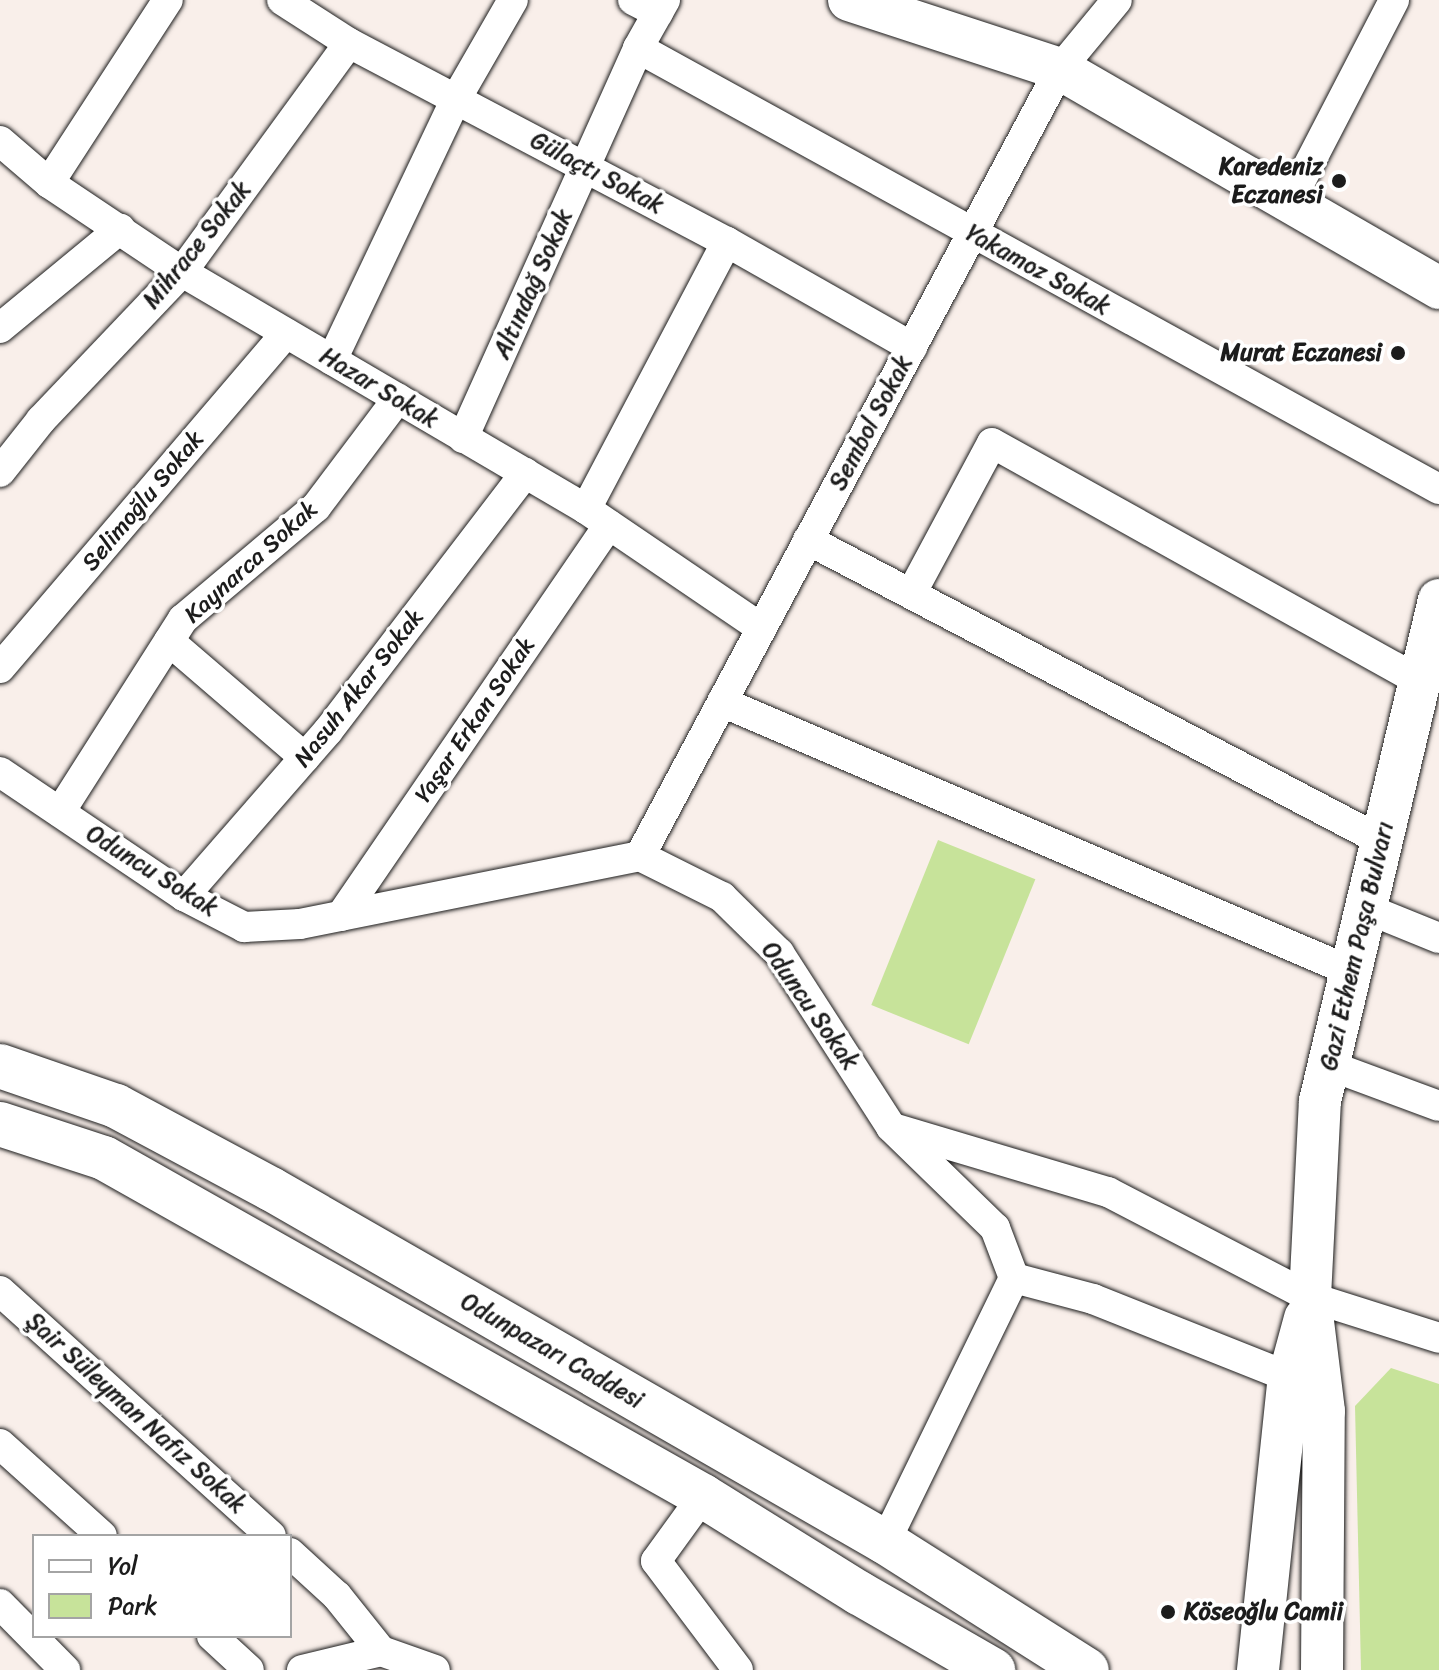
<!DOCTYPE html>
<html>
<head>
<meta charset="utf-8">
<style>
  body { margin:0 }
  #map { position:relative; width:1439px; height:1670px; overflow:hidden; background:#f9efea; font-family:Sriracha,sans-serif }
  div>[style] { position:absolute }
  .green>* { inset:0; background:#c7e39a; transform-origin:0 0 }
  .roads { filter:drop-shadow(0 0 2px #1c1c1c) drop-shadow(0 0 2px #1c1c1c) }
  .street>* { height:30px; margin:-15px; padding:0 15px; transform-origin:15px; border-radius:15px; background:#fff }
  .secondary>* { height:42px; margin:-21px; padding:0 21px; transform-origin:21px; border-radius:21px; background:#fff }
  .primary>* { height:44px; margin:-22px; padding:0 22px; transform-origin:22px; border-radius:22px; background:#fff }
  .dots>* { width:22px; height:22px; translate:-50% -50%; box-sizing:border-box; border:4px solid #fff; border-radius:50% }
  span { translate:-50% -50%; white-space:nowrap; text-align:center; line-height:1.15; -webkit-text-stroke:7px #fff; paint-order:stroke }
  .poi-label { font-size:24px; color:#1c1c1c; font-weight:700 }
  .right { translate:-100% -50%; text-align:right }
  .left { translate:0 -50%; text-align:left }
  .street-label { font-size:24px; color:#1c1c1c }
  .legend { position:absolute; left:32px; top:1534px; width:260px; height:104px; box-sizing:border-box; background:#fff; border:2px solid #a4a4a4; margin:0; padding:10px 14px; list-style:none; font-size:24px; color:#1c1c1c }
  .legend li { display:flex; align-items:center; gap:16px; height:40px }
  .legend b { width:40px; border:2px solid #a4a4a4 }
</style>
</head>
<body>
<div id="map">
  <div class="green">
    <i style="left:938px;top:840px;width:105px;height:178px;rotate:22deg"></i>
    <i style="clip-path:polygon(1391px 1368px,1439px 1384px,1439px 1670px,1361px 1670px,1355px 1406px)"></i>
  </div>
  <div class="roads">
    <div class="street">
      <i style="left:282px;top:0;width:80px;rotate:32.7deg"></i>
      <i style="left:349px;top:43px;width:427px;rotate:27.8deg"></i>
      <i style="left:727px;top:242px;width:213px;rotate:29.6deg"></i>
      <i style="left:633px;top:0;width:28px;rotate:27deg"></i>
      <i style="left:638px;top:48px;width:914px;rotate:28.84deg"></i>
      <i style="left:0;top:141px;width:65px;rotate:40.6deg"></i>
      <i style="left:49px;top:183px;width:160px;rotate:33.8deg"></i>
      <i style="left:182px;top:272px;width:468px;rotate:30.4deg"></i>
      <i style="left:586px;top:509px;width:212px;rotate:34.2deg"></i>
      <i style="left:49px;top:183px;width:218px;rotate:-57deg"></i>
      <i style="left:1290px;top:201px;width:226px;rotate:-62.6deg"></i>
      <i style="left:0;top:328px;width:156px;rotate:-39.5deg"></i>
      <i style="left:332px;top:360px;width:289px;rotate:-64.6deg"></i>
      <i style="left:456px;top:99px;width:114px;rotate:-60.1deg"></i>
      <i style="left:463px;top:438px;width:427px;rotate:-65.8deg"></i>
      <i style="left:638px;top:48px;width:55px;rotate:-60.6deg"></i>
      <i style="left:0;top:472px;width:66px;rotate:-51.7deg"></i>
      <i style="left:41px;top:420px;width:204px;rotate:-46.4deg"></i>
      <i style="left:182px;top:272px;width:283px;rotate:-53.9deg"></i>
      <i style="left:586px;top:509px;width:302px;rotate:-62.2deg"></i>
      <i style="left:808px;top:540px;width:648px;rotate:27.67deg"></i>
      <i style="left:911px;top:594px;width:171px;rotate:-61.8deg"></i>
      <i style="left:992px;top:443px;width:490px;rotate:29.1deg"></i>
      <i style="left:169px;top:641px;width:179px;rotate:40.7deg"></i>
      <i style="left:0;top:668px;width:440px;rotate:-49.5deg"></i>
      <i style="left:722px;top:702px;width:683px;rotate:23.19deg"></i>
      <i style="left:0;top:772px;width:222px;rotate:34deg"></i>
      <i style="left:184px;top:896px;width:68px;rotate:27.3deg"></i>
      <i style="left:244px;top:927px;width:56px;rotate:-3.1deg"></i>
      <i style="left:300px;top:924px;width:347px;rotate:-11.3deg"></i>
      <i style="left:640px;top:856px;width:92px;rotate:26.6deg"></i>
      <i style="left:722px;top:897px;width:80px;rotate:44.5deg"></i>
      <i style="left:779px;top:953px;width:207px;rotate:57.2deg"></i>
      <i style="left:891px;top:1127px;width:145px;rotate:44.2deg"></i>
      <i style="left:995px;top:1228px;width:53px;rotate:69.2deg"></i>
      <i style="left:1014px;top:1278px;width:294px;rotate:116deg"></i>
      <i style="left:60px;top:812px;width:229px;rotate:-57.5deg"></i>
      <i style="left:183px;top:619px;width:174px;rotate:-40.1deg"></i>
      <i style="left:316px;top:507px;width:136px;rotate:-53deg"></i>
      <i style="left:640px;top:856px;width:892px;rotate:-61.91deg"></i>
      <i style="left:1060px;top:69px;width:89px;rotate:-50.4deg"></i>
      <i style="left:184px;top:896px;width:219px;rotate:-48.9deg"></i>
      <i style="left:328px;top:731px;width:325px;rotate:-52.6deg"></i>
      <i style="left:1365px;top:908px;width:80px;rotate:22.1deg"></i>
      <i style="left:341px;top:916px;width:474px;rotate:-55.6deg"></i>
      <i style="left:1328px;top:1065px;width:118px;rotate:20.3deg"></i>
      <i style="left:896px;top:1129px;width:221px;rotate:16.6deg"></i>
      <i style="left:1108px;top:1192px;width:228px;rotate:27.5deg"></i>
      <i style="left:1310px;top:1297px;width:135px;rotate:17.6deg"></i>
      <i style="left:1014px;top:1278px;width:82px;rotate:14.9deg"></i>
      <i style="left:1093px;top:1299px;width:211px;rotate:21.7deg"></i>
      <i style="left:0;top:1291px;width:365px;rotate:42.1deg"></i>
      <i style="left:0;top:1444px;width:137px;rotate:42deg"></i>
      <i style="left:703px;top:1496px;width:80px;rotate:125.9deg"></i>
      <i style="left:656px;top:1561px;width:136px;rotate:53deg"></i>
      <i style="left:290px;top:1553px;width:64px;rotate:42.5deg"></i>
      <i style="left:337px;top:1596px;width:70px;rotate:51.3deg"></i>
      <i style="left:381px;top:1651px;width:57px;rotate:19.4deg"></i>
      <i style="left:0;top:1604px;width:93px;rotate:45.4deg"></i>
      <i style="left:212px;top:1636px;width:50px;rotate:42.6deg"></i>
      <i style="left:302px;top:1670px;width:81px;rotate:-13.5deg"></i>
    </div>
    <div class="secondary">
      <i style="left:849px;top:0;width:222px;rotate:18.1deg"></i>
      <i style="left:1060px;top:69px;width:438px;rotate:30deg"></i>
      <i style="left:1258px;top:1670px;width:295px;rotate:-84deg"></i>
      <i style="left:1289px;top:1377px;width:61px;rotate:-74.8deg"></i>
      <i style="left:1322px;top:1670px;width:259px;rotate:-89.6deg"></i>
      <i style="left:1324px;top:1411px;width:115px;rotate:-97deg"></i>
      <i style="left:1310px;top:1297px;width:196px;rotate:-87.1deg"></i>
      <i style="left:1320px;top:1101px;width:515px;rotate:-76.64deg"></i>
    </div>
    <div class="primary">
      <i style="left:0;top:1066px;width:123px;rotate:19deg"></i>
      <i style="left:116px;top:1106px;width:176px;rotate:28.2deg"></i>
      <i style="left:271px;top:1189px;width:708px;rotate:29.9deg"></i>
      <i style="left:885px;top:1542px;width:239px;rotate:32.4deg"></i>
      <i style="left:0;top:1124px;width:109px;rotate:18.1deg"></i>
      <i style="left:104px;top:1158px;width:688px;rotate:29.43deg"></i>
      <i style="left:703px;top:1496px;width:184px;rotate:31.9deg"></i>
      <i style="left:859px;top:1593px;width:155px;rotate:29.9deg"></i>
    </div>
  </div>
  <div class="dots">
    <i style="left:1339px;top:181px;background:#1c1c1c"></i>
    <i style="left:1398px;top:353px;background:#1c1c1c"></i>
    <i style="left:1168px;top:1612px;background:#1c1c1c"></i>
  </div>
  <div class="poi-label">
    <span class="right" style="left:1323px;top:181px">Karedeniz<br>Eczanesi</span>
    <span class="right" style="left:1382px;top:353px">Murat Eczanesi</span>
    <span class="left" style="left:1184px;top:1612px">Köseoğlu Camii</span>
  </div>
  <div class="street-label">
    <span style="left:597px;top:173px;rotate:28deg">Gülaçtı Sokak</span>
    <span style="left:197px;top:245px;rotate:-51deg">Mihrace Sokak</span>
    <span style="left:1038px;top:270px;rotate:29deg">Yakamoz Sokak</span>
    <span style="left:533px;top:284px;rotate:-66deg">Altındağ Sokak</span>
    <span style="left:379px;top:388px;rotate:31deg">Hazar Sokak</span>
    <span style="left:871px;top:423px;rotate:-62deg">Sembol Sokak</span>
    <span style="left:143px;top:501px;rotate:-50deg">Selimoğlu Sokak</span>
    <span style="left:251px;top:562px;rotate:-42deg">Kaynarca Sokak</span>
    <span style="left:359px;top:688px;rotate:-52deg">Nasuh Akar Sokak</span>
    <span style="left:475px;top:720px;rotate:-56deg">Yaşar Erkan Sokak</span>
    <span style="left:152px;top:871px;rotate:32deg">Oduncu Sokak</span>
    <span style="left:1357px;top:946px;rotate:-77deg">Gazi Ethem Paşa Bulvarı</span>
    <span style="left:810px;top:1006px;rotate:55deg">Oduncu Sokak</span>
    <span style="left:552px;top:1351px;rotate:30deg">Odunpazarı Caddesi</span>
    <span style="left:136px;top:1413px;rotate:42deg">Şair Süleyman Nafız Sokak</span>
  </div>
  <ul class="legend">
  <li><b style="height:10px;background:#fff"></b>Yol</li>
  <li><b style="height:22px;background:#c7e39a"></b>Park</li>
  </ul>
</div>
</body>
</html>
